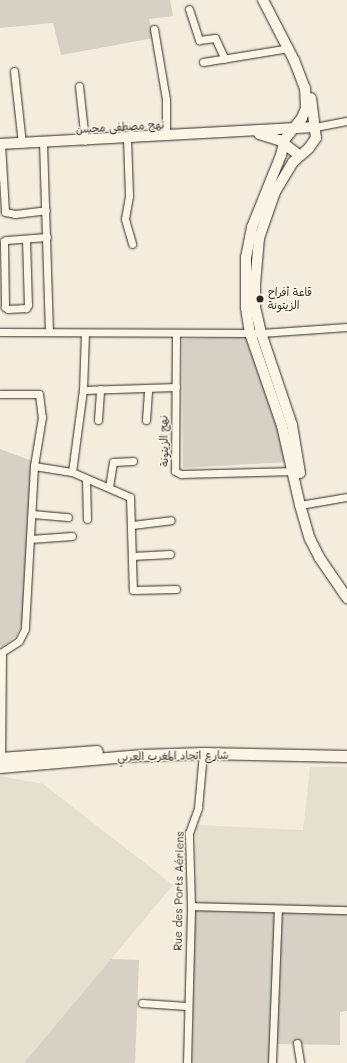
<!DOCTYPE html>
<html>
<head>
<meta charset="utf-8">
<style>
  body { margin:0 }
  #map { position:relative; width:347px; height:1063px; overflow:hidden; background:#f4edde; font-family:Mali,"Playpen Sans Arabic",sans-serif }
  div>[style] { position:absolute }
  .built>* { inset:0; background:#e5dfd0 }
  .green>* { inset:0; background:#d6d1c4 }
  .roads { filter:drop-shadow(0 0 1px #2b2b2b) drop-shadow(0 0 1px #2b2b2b) }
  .minor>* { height:7px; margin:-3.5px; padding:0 3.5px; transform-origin:3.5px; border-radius:3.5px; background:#fcf5e5 }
  .secondary>* { height:10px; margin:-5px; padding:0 5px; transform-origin:5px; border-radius:5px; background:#fcf5e5 }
  .primary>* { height:11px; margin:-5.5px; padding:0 5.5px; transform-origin:5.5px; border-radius:5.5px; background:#fcf5e5 }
  .dots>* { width:11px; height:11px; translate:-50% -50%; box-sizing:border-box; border:2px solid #fcf5e5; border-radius:50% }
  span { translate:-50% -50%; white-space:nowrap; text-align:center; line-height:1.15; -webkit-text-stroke:3px #fcf5e5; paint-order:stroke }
  .street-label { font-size:11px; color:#2b2b2b }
  .poi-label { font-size:11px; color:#2b2b2b }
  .left { translate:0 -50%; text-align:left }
</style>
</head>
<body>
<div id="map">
  <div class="built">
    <i style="clip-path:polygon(310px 767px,347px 767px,347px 906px,195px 903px,196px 825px,303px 830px)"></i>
    <i style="clip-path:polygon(0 776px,43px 784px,173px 885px,24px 1063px,0 1063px)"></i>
  </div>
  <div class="green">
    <i style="clip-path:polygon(0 0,170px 0,173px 16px,149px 19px,154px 38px,61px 55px,53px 23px,0 28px)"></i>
    <i style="clip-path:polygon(248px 337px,277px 414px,288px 462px,183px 468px,182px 339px)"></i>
    <i style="clip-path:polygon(0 449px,32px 461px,22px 624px,16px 636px,2px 647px,0 646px)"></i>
    <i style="clip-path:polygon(195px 903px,347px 906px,347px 1011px,340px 1012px,340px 1045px,273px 1044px,271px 1063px,192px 1063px)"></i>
    <i style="clip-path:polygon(111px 959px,139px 960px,135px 1063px,24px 1063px)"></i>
  </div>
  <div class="roads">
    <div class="minor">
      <i style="left:189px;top:9px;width:33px;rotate:72deg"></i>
      <i style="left:199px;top:40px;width:16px;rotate:-7deg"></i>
      <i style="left:215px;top:38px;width:23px;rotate:65deg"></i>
      <i style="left:154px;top:29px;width:71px;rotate:80.3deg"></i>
      <i style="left:166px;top:99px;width:37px;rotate:90deg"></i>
      <i style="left:203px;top:62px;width:87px;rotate:-9.2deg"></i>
      <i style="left:14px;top:71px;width:73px;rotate:83.7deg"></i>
      <i style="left:79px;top:86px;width:55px;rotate:83.8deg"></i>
      <i style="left:315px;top:127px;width:33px;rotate:-11deg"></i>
      <i style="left:127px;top:138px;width:58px;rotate:88deg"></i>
      <i style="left:129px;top:196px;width:23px;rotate:100deg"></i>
      <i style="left:125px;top:219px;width:26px;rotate:74deg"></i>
      <i style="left:43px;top:142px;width:189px;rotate:88.2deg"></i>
      <i style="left:1px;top:144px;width:68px;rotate:86.6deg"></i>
      <i style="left:5px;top:212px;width:10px;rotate:11deg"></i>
      <i style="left:15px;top:214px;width:31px;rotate:-7deg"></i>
      <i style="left:26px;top:239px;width:66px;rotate:88.3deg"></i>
      <i style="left:28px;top:305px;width:4px;rotate:124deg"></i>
      <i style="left:26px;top:308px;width:18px;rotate:177deg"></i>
      <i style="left:8px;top:309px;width:4px;rotate:-146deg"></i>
      <i style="left:5px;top:307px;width:66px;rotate:-90.9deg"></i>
      <i style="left:4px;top:241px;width:2px;rotate:-27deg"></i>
      <i style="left:6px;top:240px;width:41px;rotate:-4.2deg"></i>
      <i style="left:0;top:332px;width:261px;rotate:0.2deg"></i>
      <i style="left:261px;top:333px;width:86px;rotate:-4deg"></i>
      <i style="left:176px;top:334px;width:137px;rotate:90.4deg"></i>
      <i style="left:175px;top:471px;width:7px;rotate:27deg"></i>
      <i style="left:181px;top:474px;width:115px;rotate:-1.5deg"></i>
      <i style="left:83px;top:390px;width:93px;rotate:-1.8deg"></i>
      <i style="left:0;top:394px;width:39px"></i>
      <i style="left:39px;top:394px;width:23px;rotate:83deg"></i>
      <i style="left:42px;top:417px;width:50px;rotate:99.3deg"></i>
      <i style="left:34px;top:466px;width:163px;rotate:93.2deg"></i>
      <i style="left:25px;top:629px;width:13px;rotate:117deg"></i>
      <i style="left:19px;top:641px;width:20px;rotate:147deg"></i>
      <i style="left:2px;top:652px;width:106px;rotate:90.5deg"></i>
      <i style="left:98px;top:420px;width:31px;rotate:-86deg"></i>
      <i style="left:146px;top:420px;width:32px;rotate:-86deg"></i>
      <i style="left:34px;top:466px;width:38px;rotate:9deg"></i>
      <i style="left:72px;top:472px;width:63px;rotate:23.3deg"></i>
      <i style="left:130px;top:497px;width:93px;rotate:88.2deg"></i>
      <i style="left:133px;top:590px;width:43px;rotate:-1.3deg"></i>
      <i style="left:72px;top:472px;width:83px;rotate:-82.4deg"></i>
      <i style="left:83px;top:390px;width:56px;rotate:-88deg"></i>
      <i style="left:86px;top:479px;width:40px;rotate:88.6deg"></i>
      <i style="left:109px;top:487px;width:25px;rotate:-81deg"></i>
      <i style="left:113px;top:462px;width:20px;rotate:-3deg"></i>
      <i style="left:300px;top:505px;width:48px;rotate:-9.7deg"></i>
      <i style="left:32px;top:514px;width:36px;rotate:5deg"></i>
      <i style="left:132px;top:525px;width:39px;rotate:-7deg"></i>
      <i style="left:30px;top:539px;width:42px;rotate:-4.1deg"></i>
      <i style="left:132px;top:556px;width:38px;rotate:-3deg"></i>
      <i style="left:191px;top:906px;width:156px;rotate:1.5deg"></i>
      <i style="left:142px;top:1003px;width:45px;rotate:3.8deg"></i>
      <i style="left:297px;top:1043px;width:20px;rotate:81deg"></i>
      <i style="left:187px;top:1063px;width:157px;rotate:-88.5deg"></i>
      <i style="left:191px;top:906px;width:73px;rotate:-91.6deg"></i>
      <i style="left:189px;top:833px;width:27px;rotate:-70deg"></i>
      <i style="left:198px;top:808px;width:55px;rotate:-84.8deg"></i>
      <i style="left:272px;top:1063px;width:154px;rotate:-87.8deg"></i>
    </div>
    <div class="secondary">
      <i style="left:263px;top:0;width:68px;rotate:62.7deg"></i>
      <i style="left:294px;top:60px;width:30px;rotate:69deg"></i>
      <i style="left:305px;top:88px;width:20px;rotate:87deg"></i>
      <i style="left:306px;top:108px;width:11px;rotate:112deg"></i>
      <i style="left:302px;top:118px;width:27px;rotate:129deg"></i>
      <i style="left:285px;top:139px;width:16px;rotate:104deg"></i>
      <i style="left:281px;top:155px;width:78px;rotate:111.9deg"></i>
      <i style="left:252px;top:227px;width:31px;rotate:101deg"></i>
      <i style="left:246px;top:257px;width:51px;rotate:90deg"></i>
      <i style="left:246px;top:308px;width:25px;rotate:81deg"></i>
      <i style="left:250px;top:333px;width:98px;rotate:71deg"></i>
      <i style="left:282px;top:426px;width:81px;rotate:77.2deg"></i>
      <i style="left:300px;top:505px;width:35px;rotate:74deg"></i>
      <i style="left:310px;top:539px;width:20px;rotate:63deg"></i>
      <i style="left:319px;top:557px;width:50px;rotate:55.7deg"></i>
      <i style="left:259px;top:134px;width:21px;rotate:17deg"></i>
      <i style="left:279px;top:140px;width:25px;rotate:37deg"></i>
      <i style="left:0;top:144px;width:315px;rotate:-3.1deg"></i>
      <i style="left:300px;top:473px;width:49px;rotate:-99.5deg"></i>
      <i style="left:292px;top:425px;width:97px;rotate:-108.6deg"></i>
      <i style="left:261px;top:333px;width:26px;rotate:-103deg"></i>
      <i style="left:255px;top:308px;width:24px;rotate:-90deg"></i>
      <i style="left:255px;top:284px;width:46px;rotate:-85deg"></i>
      <i style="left:259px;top:238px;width:49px;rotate:-70.8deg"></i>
      <i style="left:275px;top:192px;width:35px;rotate:-59deg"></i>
      <i style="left:293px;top:162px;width:21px;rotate:-41deg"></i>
      <i style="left:309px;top:148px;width:12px;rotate:-55deg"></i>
      <i style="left:316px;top:138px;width:40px;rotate:-97.1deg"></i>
    </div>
    <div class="primary">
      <i style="left:0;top:758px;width:97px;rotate:-4.1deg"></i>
      <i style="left:0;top:767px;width:142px;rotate:-4.9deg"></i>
      <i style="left:141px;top:755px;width:62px;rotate:-1.8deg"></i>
      <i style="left:203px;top:753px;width:144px;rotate:1.2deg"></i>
    </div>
  </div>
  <div class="dots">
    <i style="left:260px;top:299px;background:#2b2b2b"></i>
  </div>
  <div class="street-label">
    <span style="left:120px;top:127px;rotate:-3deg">نهج مصطفى محسن</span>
    <span style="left:164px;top:441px;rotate:-91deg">نهج الزيتونة</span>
    <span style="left:173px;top:756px;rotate:-1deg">شارع اتحاد المغرب العربي</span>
    <span style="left:179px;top:891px;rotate:-89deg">Rue des Ports Aériens</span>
  </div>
  <div class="poi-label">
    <span class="left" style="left:268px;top:299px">قاعة أفراح<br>الزيتونة</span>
  </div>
</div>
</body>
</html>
